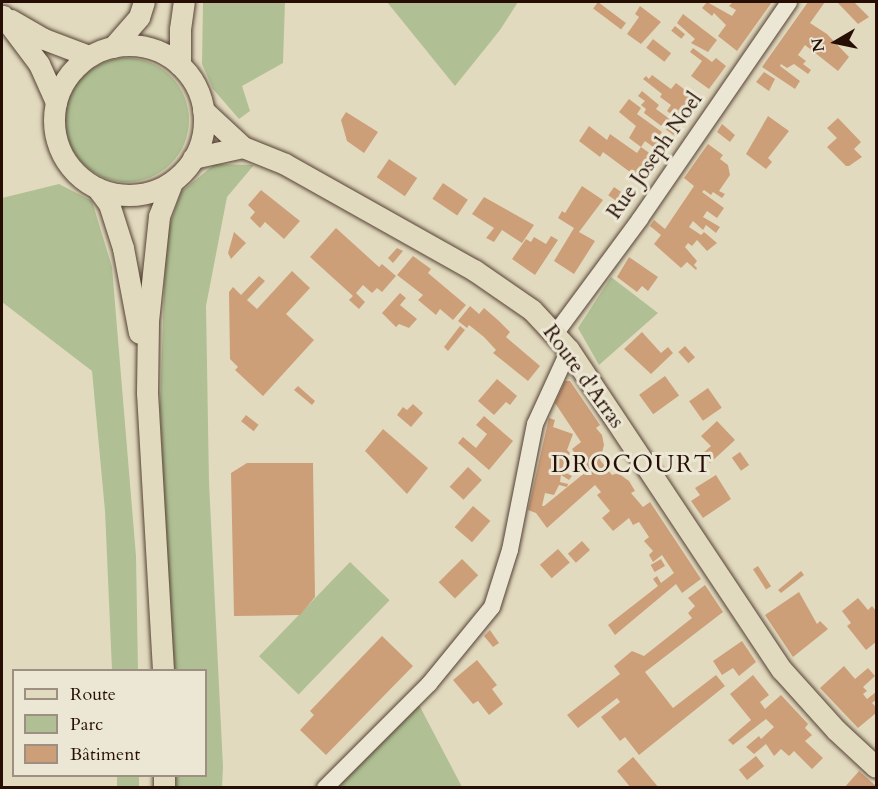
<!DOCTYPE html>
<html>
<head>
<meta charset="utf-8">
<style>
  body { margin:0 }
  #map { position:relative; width:878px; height:789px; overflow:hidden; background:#e2dabf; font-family:Cardo,serif }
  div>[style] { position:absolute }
  .green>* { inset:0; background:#b0c094; transform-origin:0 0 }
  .round { border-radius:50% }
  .building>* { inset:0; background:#cd9f79; transform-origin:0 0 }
  .roads { filter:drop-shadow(0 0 2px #554134) drop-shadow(0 0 2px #554134) }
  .minor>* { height:16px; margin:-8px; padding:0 8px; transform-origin:8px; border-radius:8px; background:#ece7d5 }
  .major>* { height:21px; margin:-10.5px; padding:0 10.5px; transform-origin:10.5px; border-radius:10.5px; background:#e2dabf }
  .major>.ring { margin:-10.5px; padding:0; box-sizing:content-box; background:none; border:21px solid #e2dabf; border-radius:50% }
  span { translate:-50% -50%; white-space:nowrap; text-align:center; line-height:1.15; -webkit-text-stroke:6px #ece7d5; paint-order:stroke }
  .street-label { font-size:21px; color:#260e05 }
  .quarter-label { font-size:24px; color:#260e05; letter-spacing:1.5px }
  .frame { position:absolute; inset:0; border:3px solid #260e05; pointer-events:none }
  .legend { position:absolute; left:12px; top:669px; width:195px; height:108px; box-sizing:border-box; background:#ece7d5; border:2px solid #9d9082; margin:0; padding:8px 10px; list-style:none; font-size:18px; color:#260e05 }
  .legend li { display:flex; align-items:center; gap:12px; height:30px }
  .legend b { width:30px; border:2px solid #9d9082 }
  .north { position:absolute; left:806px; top:12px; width:60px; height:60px; -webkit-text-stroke:4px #ece7d5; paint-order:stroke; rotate:261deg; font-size:16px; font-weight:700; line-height:24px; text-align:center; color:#260e05 }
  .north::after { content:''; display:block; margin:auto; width:21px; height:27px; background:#260e05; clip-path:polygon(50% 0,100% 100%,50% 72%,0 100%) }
</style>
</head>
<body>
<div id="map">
  <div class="green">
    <i style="clip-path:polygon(203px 2px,285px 2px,283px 63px,242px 86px,250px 111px,239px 119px,213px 89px,202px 64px)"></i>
    <i style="clip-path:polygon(387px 2px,518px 2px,500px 30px,455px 86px)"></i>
    <i class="round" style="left:65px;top:58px;width:124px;height:124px"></i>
    <i style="clip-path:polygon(215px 164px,254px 165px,227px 197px,206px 306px,209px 482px,223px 767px,222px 787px,176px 787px,175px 776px,206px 776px,206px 670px,171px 670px,160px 408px,166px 236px,181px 192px)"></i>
    <i style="clip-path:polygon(59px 184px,92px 201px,112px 267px,136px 556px,138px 670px,112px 670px,105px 511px,92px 371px,2px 302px,2px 198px)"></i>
    <i style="clip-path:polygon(611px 277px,658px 313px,599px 365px,578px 328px)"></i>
    <i style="left:350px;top:562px;width:55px;height:131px;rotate:44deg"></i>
    <i style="clip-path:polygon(417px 701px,462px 787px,335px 788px)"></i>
    <i style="left:117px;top:776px;width:22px;height:11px"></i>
  </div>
  <div class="building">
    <i style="left:598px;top:2px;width:35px;height:8px;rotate:37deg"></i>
    <i style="clip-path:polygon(707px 2px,732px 16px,736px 10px,729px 6px,733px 2px,772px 2px,737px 51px,718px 36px,726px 25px,714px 13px,712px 16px,702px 8px)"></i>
    <i style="clip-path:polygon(808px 2px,825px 2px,810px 23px,827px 34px,849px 57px,838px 71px,805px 45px,798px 55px,806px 61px,803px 64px,811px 70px,808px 74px,794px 64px,787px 68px,781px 64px,780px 66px,800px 81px,795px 89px,762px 67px)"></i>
    <i style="clip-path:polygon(837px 2px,854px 2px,869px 17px,858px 24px)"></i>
    <i style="clip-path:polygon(640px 6px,661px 22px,641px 44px,627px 34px,639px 17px,635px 14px)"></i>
    <i style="clip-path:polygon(683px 14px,717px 40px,708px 52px,691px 43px,695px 39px,677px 23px)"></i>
    <i style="left:675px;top:26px;width:13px;height:6px;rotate:39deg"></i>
    <i style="left:653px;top:39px;width:23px;height:11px;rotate:38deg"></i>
    <i style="clip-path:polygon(693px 48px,712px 62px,716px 58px,726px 66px,709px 89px,691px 76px,702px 61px,690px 52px)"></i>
    <i style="clip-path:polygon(764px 72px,775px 79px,769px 91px,756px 82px)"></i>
    <i style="clip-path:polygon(652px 75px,671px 89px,676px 83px,701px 102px,685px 125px,667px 111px,671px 105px,660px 97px,662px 94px,643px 79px,646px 76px,649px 79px)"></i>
    <i style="clip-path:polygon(642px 91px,659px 105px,656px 109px,682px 128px,676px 137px,644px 113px,646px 109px,641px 105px,645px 101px,638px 96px)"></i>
    <i style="clip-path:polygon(629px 99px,641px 108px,637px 114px,662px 132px,656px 140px,664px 147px,660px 152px,645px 141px,641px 147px,629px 138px,636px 126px,619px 112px)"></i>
    <i style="clip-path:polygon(346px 112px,378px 132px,364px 153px,347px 141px,341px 120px)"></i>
    <i style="clip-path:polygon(768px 116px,789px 131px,768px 158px,772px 162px,766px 169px,746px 154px)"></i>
    <i style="clip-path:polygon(838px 118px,861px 142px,854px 149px,862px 157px,849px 166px,846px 166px,827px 147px,837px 138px,827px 128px)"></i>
    <i style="clip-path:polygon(722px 124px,735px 135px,730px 142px,717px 132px)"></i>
    <i style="clip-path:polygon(589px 126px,607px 140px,610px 134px,637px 153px,641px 147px,659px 160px,647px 178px,638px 171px,634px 175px,603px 152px,600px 157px,579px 141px)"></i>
    <i style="clip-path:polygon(708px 144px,723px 155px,720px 159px,728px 165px,730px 175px,719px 191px,725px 194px,722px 198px,713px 192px,711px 195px,704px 190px,702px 192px,724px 208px,717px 218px,707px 211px,703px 217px,720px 227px,716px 233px,706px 225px,703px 230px,693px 221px,689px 227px,701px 235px,704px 232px,717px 243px,707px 251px,697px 240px,692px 246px,688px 243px,685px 247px,697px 261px,694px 265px,697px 268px,696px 270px,687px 262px,681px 268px,654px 244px,661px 235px,650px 226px,654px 220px,665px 229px,667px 226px,694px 186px,684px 178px)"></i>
    <i style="left:389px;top:159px;width:34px;height:22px;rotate:34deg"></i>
    <i style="left:443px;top:183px;width:30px;height:19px;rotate:34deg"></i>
    <i style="clip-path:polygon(582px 186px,603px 200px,579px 232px,595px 241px,574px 274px,554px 261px,574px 228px,558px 218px,562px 211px,565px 213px)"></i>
    <i style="left:614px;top:187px;width:21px;height:10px;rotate:35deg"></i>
    <i style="clip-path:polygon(261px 190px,300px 221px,284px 239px,265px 222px,260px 228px,250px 218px,255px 212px,248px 205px)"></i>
    <i style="clip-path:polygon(484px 197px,534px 225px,522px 243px,502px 230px,494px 242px,486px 238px,494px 228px,472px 214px)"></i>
    <i style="clip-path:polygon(336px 228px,379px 267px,382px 264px,396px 276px,382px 292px,377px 288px,372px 293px,363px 285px,356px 293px,365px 302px,359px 309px,349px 300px,353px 296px,310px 257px)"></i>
    <i style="clip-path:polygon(234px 232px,246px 243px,231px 259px,228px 253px)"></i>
    <i style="clip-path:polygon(551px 236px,558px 240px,535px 275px,512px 259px,526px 239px,531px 242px,534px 237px,546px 244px)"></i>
    <i style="clip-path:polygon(397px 248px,403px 251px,393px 263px,388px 258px)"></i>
    <i style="clip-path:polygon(413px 256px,431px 269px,428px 273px,466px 305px,453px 320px,440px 309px,436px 315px,418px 300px,423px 295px,397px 275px)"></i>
    <i style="clip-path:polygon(629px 257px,658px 277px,648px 291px,642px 286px,637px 292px,617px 277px)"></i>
    <i style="clip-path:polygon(292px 271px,310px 288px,286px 314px,314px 340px,263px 396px,235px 370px,238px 367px,230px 359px,229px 292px,233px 287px,241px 295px,259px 276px,265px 281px,247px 300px,257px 309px)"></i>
    <i style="clip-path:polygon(400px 293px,406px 298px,400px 305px,417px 319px,409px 328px,399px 324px,396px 327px,382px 313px)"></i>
    <i style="clip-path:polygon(470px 306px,479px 314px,484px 308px,499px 321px,510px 332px,506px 337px,540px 366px,528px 381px,493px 353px,496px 350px,484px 337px,469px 325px,467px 328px,458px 321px)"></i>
    <i style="clip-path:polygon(460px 326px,465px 330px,448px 351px,444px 347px)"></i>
    <i style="clip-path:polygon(642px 332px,661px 353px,668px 347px,673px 353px,651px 374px,624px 349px)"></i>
    <i style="left:685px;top:346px;width:15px;height:9px;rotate:48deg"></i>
    <i style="left:665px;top:376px;width:24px;height:32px;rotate:54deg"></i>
    <i style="clip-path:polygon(497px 379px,517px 396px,510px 405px,506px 402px,494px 415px,478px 401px)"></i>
    <i style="clip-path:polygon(565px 381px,570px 381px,600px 425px,596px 428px,602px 435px,604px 445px,600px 460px,612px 475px,618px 473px,629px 481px,635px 491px,631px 493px,643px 507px,650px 502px,701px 579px,682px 593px,676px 584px,615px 635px,608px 625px,658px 586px,653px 579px,657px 576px,661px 583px,674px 573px,662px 555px,653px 562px,649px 555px,653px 551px,644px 541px,649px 537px,639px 522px,633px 525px,629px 518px,613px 531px,602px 518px,610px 511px,597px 495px,601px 492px,595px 485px,547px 528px,536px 513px,528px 510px,549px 418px,555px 420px,553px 427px,573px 434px,567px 450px,577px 460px,574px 463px,566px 453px,562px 471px,572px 476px,569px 480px,561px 475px,560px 482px,568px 484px,567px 487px,559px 485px,554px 495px,545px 493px,542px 506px,544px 506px,587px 471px,572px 449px,581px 442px,555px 403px)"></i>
    <i style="clip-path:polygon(298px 386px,315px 401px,312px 405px,294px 390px)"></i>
    <i style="left:708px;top:388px;width:24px;height:23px;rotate:55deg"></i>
    <i style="clip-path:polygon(413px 404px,423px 413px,411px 427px,397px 415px,403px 407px,407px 410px)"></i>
    <i style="left:246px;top:415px;width:16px;height:8px;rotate:38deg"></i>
    <i style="clip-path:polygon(484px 416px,513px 441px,489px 470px,458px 443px,463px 437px,476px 448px,487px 434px,476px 425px)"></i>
    <i style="clip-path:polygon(717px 421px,735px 440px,710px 463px,702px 454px,711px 446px,701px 436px)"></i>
    <i style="clip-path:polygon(383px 429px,428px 468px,407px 494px,365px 451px)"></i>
    <i style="left:740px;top:452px;width:16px;height:10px;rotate:55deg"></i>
    <i style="clip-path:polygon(247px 463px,313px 463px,315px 597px,300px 615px,234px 616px,231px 473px)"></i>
    <i style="left:468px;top:467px;width:19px;height:27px;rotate:43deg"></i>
    <i style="clip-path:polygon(716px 475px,731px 499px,703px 518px,691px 501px,700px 495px,695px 488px)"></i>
    <i style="left:473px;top:506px;width:23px;height:28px;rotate:41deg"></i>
    <i style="left:582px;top:541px;width:12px;height:19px;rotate:48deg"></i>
    <i style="left:558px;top:549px;width:18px;height:24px;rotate:49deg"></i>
    <i style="left:462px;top:559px;width:23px;height:33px;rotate:45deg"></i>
    <i style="left:661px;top:559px;width:8px;height:12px;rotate:60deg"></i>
    <i style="left:758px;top:566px;width:24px;height:6px;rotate:57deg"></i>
    <i style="clip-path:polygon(801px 571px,804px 575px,781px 593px,778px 590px)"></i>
    <i style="clip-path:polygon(705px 585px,723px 612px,645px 672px,673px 708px,716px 675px,725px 686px,639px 755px,625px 737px,620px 741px,601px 717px,620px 702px,617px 698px,578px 728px,567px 715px,620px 674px,614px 666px,632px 651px,644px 656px,692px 618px,688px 613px,695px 606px,688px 598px)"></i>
    <i style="clip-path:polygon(799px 592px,817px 624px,820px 621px,828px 629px,793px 657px,765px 615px)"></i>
    <i style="clip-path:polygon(858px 598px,868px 610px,872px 606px,876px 611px,876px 642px,866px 650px,847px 626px,851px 623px,842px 611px)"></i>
    <i style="clip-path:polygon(490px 630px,499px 643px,493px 647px,484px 636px)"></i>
    <i style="clip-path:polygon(382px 636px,413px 666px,326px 755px,300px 730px,314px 715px,310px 711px)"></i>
    <i style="clip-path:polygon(742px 641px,756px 662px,739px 676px,733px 668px,722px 675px,713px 661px)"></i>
    <i style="clip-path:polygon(477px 660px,497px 685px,492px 689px,503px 704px,489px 715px,478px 701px,473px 704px,453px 680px)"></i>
    <i style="clip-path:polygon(844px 666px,855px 679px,868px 668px,875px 676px,863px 687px,867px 691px,863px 694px,867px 699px,876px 692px,876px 700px,872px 703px,876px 707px,876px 713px,858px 728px,820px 688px)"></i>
    <i style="clip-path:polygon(753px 675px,769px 695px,760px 702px,765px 709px,781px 695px,808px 724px,805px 728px,812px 735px,805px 741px,823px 758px,812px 769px,794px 751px,789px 756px,781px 749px,774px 756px,766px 744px,754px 754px,746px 747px,759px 736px,761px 739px,774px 727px,766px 719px,733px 745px,728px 740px,751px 720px,730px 694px)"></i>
    <i style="left:756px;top:756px;width:13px;height:22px;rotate:51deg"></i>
    <i style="clip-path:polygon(633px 757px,634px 758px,659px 788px,631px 788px,617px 771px)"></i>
    <i style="clip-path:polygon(859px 771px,876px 786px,876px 788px,844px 788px)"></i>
  </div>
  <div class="roads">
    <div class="minor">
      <i style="left:555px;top:334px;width:143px;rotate:-53.5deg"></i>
      <i style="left:640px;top:219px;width:263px;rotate:-55.5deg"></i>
      <i style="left:325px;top:788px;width:147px;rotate:-45deg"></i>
      <i style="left:429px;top:684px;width:99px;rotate:-50.7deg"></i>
      <i style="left:492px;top:607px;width:60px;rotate:-72.5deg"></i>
      <i style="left:510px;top:550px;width:128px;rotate:-78.8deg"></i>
      <i style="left:535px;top:424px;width:81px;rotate:-65.3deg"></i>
    </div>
    <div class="major">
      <i style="left:3px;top:16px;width:60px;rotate:53.1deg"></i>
      <i style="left:39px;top:64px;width:42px;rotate:65.9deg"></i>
      <i style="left:11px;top:20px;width:38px;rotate:30deg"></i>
      <i style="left:44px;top:39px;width:48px;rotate:20.7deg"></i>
      <i class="ring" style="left:54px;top:45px;width:129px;height:129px"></i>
      <i style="left:113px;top:47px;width:40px;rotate:-49deg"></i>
      <i style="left:139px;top:17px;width:16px;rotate:-72deg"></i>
      <i style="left:180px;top:65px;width:36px;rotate:-90deg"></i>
      <i style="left:180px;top:29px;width:27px;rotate:-82deg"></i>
      <i style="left:203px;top:110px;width:54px;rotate:42.8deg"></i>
      <i style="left:243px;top:147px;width:45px;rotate:22deg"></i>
      <i style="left:285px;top:164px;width:217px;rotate:29.3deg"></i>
      <i style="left:474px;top:270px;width:70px;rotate:34.6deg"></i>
      <i style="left:532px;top:310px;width:54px;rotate:47.2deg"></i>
      <i style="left:569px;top:350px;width:384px;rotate:56.4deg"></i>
      <i style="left:782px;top:670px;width:81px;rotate:48deg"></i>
      <i style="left:836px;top:730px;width:54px;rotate:42.8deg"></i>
      <i style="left:193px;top:158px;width:51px;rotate:-12.4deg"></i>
      <i style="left:97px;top:188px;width:20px;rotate:53deg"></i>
      <i style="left:109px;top:204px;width:46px;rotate:72.3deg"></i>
      <i style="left:123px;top:248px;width:86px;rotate:79.3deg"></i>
      <i style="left:163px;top:670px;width:277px;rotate:-93.3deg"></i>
      <i style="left:147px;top:393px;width:72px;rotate:-89.2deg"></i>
      <i style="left:148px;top:321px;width:106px;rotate:-84deg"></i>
      <i style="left:159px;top:216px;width:36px;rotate:-69deg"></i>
      <i style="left:164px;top:776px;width:12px;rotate:90deg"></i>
    </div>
  </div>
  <div class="street-label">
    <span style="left:655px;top:156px;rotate:-55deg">Rue Joseph Noel</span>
    <span style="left:583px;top:377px;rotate:54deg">Route d'Arras</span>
  </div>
  <div class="quarter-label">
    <span style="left:632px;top:465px">DROCOURT</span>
  </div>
  <div class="frame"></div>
  <ul class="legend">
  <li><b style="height:8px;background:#e2dabf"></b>Route</li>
  <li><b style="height:16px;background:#b0c094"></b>Parc</li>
  <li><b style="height:16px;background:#cd9f79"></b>Bâtiment</li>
  </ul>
  <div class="north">N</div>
</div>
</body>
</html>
